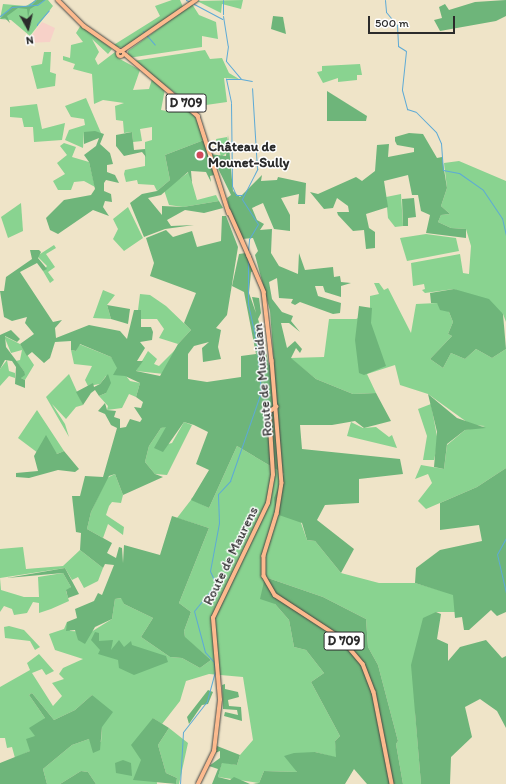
<!DOCTYPE html>
<html>
<head>
<meta charset="utf-8">
<style>
  body { margin:0 }
  #map { position:relative; width:506px; height:784px; overflow:hidden; background:#efe4c8; font-family:Itim,sans-serif }
  div>[style] { position:absolute }
  .built>* { inset:0; background:#f7d1c8 }
  .green>* { inset:0; background:#89d390 }
  .forest>* { inset:0; background:#6eb57a }
  .stream>* { height:1px; margin:-0.5px; padding:0 0.5px; transform-origin:0.5px; border-radius:0.5px; background:#5daad6 }
  .roads { filter:drop-shadow(0 0 1px #484743) drop-shadow(0 0 1px #484743) }
  .major>* { height:3.5px; margin:-1.75px; padding:0 1.75px; transform-origin:1.75px; border-radius:1.75px; background:#fcba8e }
  .major>.ring { margin:-1.75px; padding:0; box-sizing:content-box; background:none; border:3.5px solid #fcba8e; border-radius:50% }
  .dots>* { width:11px; height:11px; translate:-50% -50%; box-sizing:border-box; border:2px solid #fff; border-radius:50% }
  span { translate:-50% -50%; white-space:nowrap; text-align:center; line-height:1.15; -webkit-text-stroke:3px #fff; paint-order:stroke }
  .shield-label span { padding:1px 3px; background:#fff; border:1px solid; border-radius:3px; -webkit-text-stroke-width:0 }
  .shield-label { font-size:13px; color:#2b2b2b; font-weight:700 }
  .poi-label { font-size:14px; color:#2b2b2b; font-weight:700 }
  .left { translate:0 -50%; text-align:left }
  .street-label { font-size:14px; color:#2b2b2b }
  .north { position:absolute; left:8px; top:8px; width:40px; height:40px; -webkit-text-stroke:3px #fff; paint-order:stroke; rotate:172deg; font-size:11px; font-weight:700; line-height:16px; text-align:center; color:#2b2b2b }
  .north::after { content:''; display:block; margin:auto; width:14px; height:18px; background:#2b2b2b; clip-path:polygon(50% 0,100% 100%,50% 72%,0 100%) }
  .scale { position:absolute; left:368px; top:16px; width:87px; height:18px; box-sizing:border-box; border:2px solid #2b2b2b; border-top:0; padding-left:5px; font-size:12px; line-height:14px; white-space:nowrap; color:#2b2b2b; -webkit-text-stroke:3px #fff; paint-order:stroke }
</style>
</head>
<body>
<div id="map">
  <div class="built">
    <i style="clip-path:polygon(42px 22px,55px 28px,50px 42px,26px 43px)"></i>
  </div>
  <div class="green">
    <i style="clip-path:polygon(36px 0,48px 0,53px 6px,30px 36px,11px 20px,0 19px,3px 4px,26px 6px)"></i>
    <i style="clip-path:polygon(172px 0,180px 0,183px 7px,124px 48px,112px 46px,160px 16px,155px 6px)"></i>
    <i style="clip-path:polygon(243px 0,241px 9px,222px 4px,221px 13px,197px 1px)"></i>
    <i style="clip-path:polygon(192px 4px,199px 15px,216px 22px,218px 39px,202px 36px,202px 47px,128px 58px,128px 51px)"></i>
    <i style="clip-path:polygon(81px 25px,112px 49px,108px 54px,92px 39px,99px 52px,95px 59px,98px 65px,115px 52px,118px 58px,140px 70px,133px 90px,149px 89px,152px 79px,165px 89px,161px 110px,167px 111px,168px 105px,177px 108px,180px 101px,194px 115px,201px 129px,204px 140px,165px 155px,170px 180px,157px 191px,154px 185px,138px 184px,137px 180px,126px 182px,124px 174px,125px 170px,145px 166px,145px 142px,152px 140px,152px 127px,140px 129px,142px 141px,133px 142px,132px 132px,124px 133px,123px 121px,116px 120px,115px 106px,124px 103px,103px 100px,94px 104px,92px 74px,73px 69px,75px 64px,63px 60px,63px 56px,70px 58px,71px 45px,83px 42px,76px 33px)"></i>
    <i style="clip-path:polygon(205px 50px,210px 59px,222px 58px,229px 73px,239px 79px,224px 78px,227px 102px,206px 105px,202px 95px,198px 98px,202px 106px,192px 106px,133px 61px)"></i>
    <i style="clip-path:polygon(44px 52px,51px 52px,50px 72px,56px 74px,55px 86px,37px 89px,31px 66px,42px 64px)"></i>
    <i style="clip-path:polygon(360px 64px,362px 75px,357px 75px,357px 80px,338px 82px,338px 78px,323px 83px,317px 72px,322px 71px,322px 66px)"></i>
    <i style="clip-path:polygon(86px 98px,101px 133px,84px 132px,83px 148px,65px 140px,69px 130px,85px 125px,84px 119px,71px 117px,65px 106px)"></i>
    <i style="clip-path:polygon(37px 104px,42px 129px,65px 123px,62px 140px,34px 142px,33px 127px,24px 127px,22px 118px,10px 117px,10px 107px)"></i>
    <i style="clip-path:polygon(227px 137px,228px 152px,221px 157px,216px 139px)"></i>
    <i style="clip-path:polygon(64px 143px,76px 147px,72px 157px,89px 162px,95px 187px,84px 181px,74px 182px,71px 190px,58px 190px,53px 181px,65px 174px,57px 163px,67px 155px,60px 146px)"></i>
    <i style="clip-path:polygon(459px 161px,506px 181px,506px 322px,503px 314px,454px 289px,425px 293px,422px 290px,425px 289px,424px 284px,413px 286px,411px 263px,460px 254px,463px 273px,469px 274px,471px 246px,466px 229px,451px 228px,438px 222px,441px 215px,450px 214px,441px 206px,447px 188px,444px 163px)"></i>
    <i style="clip-path:polygon(189px 172px,197px 200px,216px 195px,219px 201px,183px 207px,169px 205px,164px 190px)"></i>
    <i style="clip-path:polygon(401px 194px,403px 226px,395px 227px,388px 218px,386px 197px)"></i>
    <i style="clip-path:polygon(21px 203px,23px 231px,8px 238px,1px 217px)"></i>
    <i style="clip-path:polygon(128px 207px,143px 238px,124px 251px,113px 239px,118px 229px,113px 219px)"></i>
    <i style="clip-path:polygon(426px 234px,456px 238px,459px 251px,407px 261px,400px 238px)"></i>
    <i style="clip-path:polygon(54px 245px,56px 248px,46px 254px,55px 267px,48px 272px,54px 280px,50px 283px,43px 271px,47px 266px,37px 256px)"></i>
    <i style="clip-path:polygon(374px 283px,379px 283px,384px 290px,388px 288px,411px 333px,416px 304px,437px 303px,449px 312px,453px 322px,448px 334px,452px 336px,430px 359px,443px 368px,451px 353px,465px 359px,476px 349px,492px 358px,506px 349px,506px 468px,477px 487px,426px 509px,418px 501px,432px 483px,428px 474px,415px 479px,421px 465px,444px 469px,447px 445px,465px 430px,485px 426px,471px 425px,428px 394px,400px 385px,395px 365px,367px 374px,376px 393px,353px 394px,316px 379px,290px 358px,324px 357px,329px 319px,356px 319px,370px 313px,370px 296px,379px 294px)"></i>
    <i style="clip-path:polygon(103px 290px,115px 295px,107px 305px,111px 319px,93px 318px)"></i>
    <i style="clip-path:polygon(140px 294px,150px 295px,166px 306px,191px 330px,178px 344px,159px 338px,164px 329px,157px 319px,141px 319px,141px 311px,138px 310px)"></i>
    <i style="clip-path:polygon(4px 336px,20px 344px,34px 365px,25px 380px,21px 378px,24px 371px,16px 361px,20px 360px,22px 350px,11px 353px)"></i>
    <i style="clip-path:polygon(79px 344px,111px 357px,130px 381px,140px 383px,136px 397px,129px 394px,122px 408px,107px 410px,108px 406px,99px 396px,106px 393px,106px 376px,100px 384px,88px 386px,85px 380px,92px 366px,74px 364px,71px 350px,76px 351px)"></i>
    <i style="clip-path:polygon(179px 346px,164px 374px,136px 371px,148px 351px,157px 359px,154px 364px,159px 366px)"></i>
    <i style="clip-path:polygon(7px 360px,9px 371px,15px 373px,15px 378px,9px 376px,0 386px,0 369px)"></i>
    <i style="clip-path:polygon(69px 374px,83px 405px,76px 407px,66px 419px,52px 404px,65px 424px,69px 437px,46px 397px)"></i>
    <i style="clip-path:polygon(431px 404px,438px 442px,434px 460px,423px 460px,427px 436px,418px 409px)"></i>
    <i style="clip-path:polygon(37px 410px,64px 451px,57px 454px,45px 442px,38px 453px,18px 438px)"></i>
    <i style="clip-path:polygon(184px 422px,192px 425px,167px 475px,155px 474px,145px 462px,149px 446px,161px 428px,167px 426px,168px 444px,172px 443px)"></i>
    <i style="clip-path:polygon(351px 422px,363px 428px,376px 427px,389px 437px,392px 435px,397px 448px,347px 436px)"></i>
    <i style="clip-path:polygon(237px 446px,284px 474px,307px 540px,315px 541px,341px 573px,379px 583px,415px 583px,453px 594px,456px 599px,455px 612px,436px 612px,415px 711px,421px 784px,403px 784px,396px 744px,398px 741px,378px 665px,368px 647px,366px 619px,323px 597px,265px 577px,275px 604px,289px 620px,294px 647px,306px 650px,324px 673px,311px 682px,340px 736px,335px 741px,337px 758px,315px 752px,293px 763px,297px 772px,264px 771px,259px 783px,218px 777px,222px 762px,237px 765px,240px 755px,253px 740px,243px 677px,209px 674px,186px 681px,180px 701px,162px 724px,153px 718px,157px 784px,96px 784px,88px 772px,81px 771px,60px 784px,47px 784px,43px 769px,72px 745px,89px 739px,101px 742px,102px 727px,92px 695px,75px 710px,54px 720px,32px 693px,29px 695px,45px 718px,30px 751px,15px 758px,12px 747px,7px 748px,5px 738px,0 738px,0 687px,30px 670px,27px 663px,39px 654px,54px 671px,46px 675px,42px 669px,32px 673px,53px 706px,62px 696px,52px 683px,64px 679px,59px 674px,63px 668px,83px 659px,55px 650px,49px 634px,64px 629px,67px 622px,70px 631px,91px 632px,112px 619px,115px 599px,122px 598px,124px 604px,153px 618px,141px 637px,170px 657px,182px 658px,200px 668px,211px 660px,185px 638px,184px 631px,191px 612px,179px 603px,209px 528px,177px 518px,194px 496px,191px 499px,209px 508px)"></i>
    <i style="clip-path:polygon(115px 474px,123px 495px,121px 503px,112px 502px,109px 506px,106px 515px,124px 527px,123px 535px,108px 524px,103px 538px,87px 529px,91px 512px,107px 478px)"></i>
    <i style="clip-path:polygon(23px 547px,26px 569px,63px 566px,80px 550px,103px 568px,98px 581px,84px 588px,78px 577px,72px 580px,65px 568px,0 578px,1px 590px,24px 597px,39px 597px,38px 577px,63px 573px,71px 587px,66px 591px,69px 601px,51px 609px,39px 613px,39px 603px,33px 602px,27px 613px,14px 615px,12px 609px,4px 606px,0 612px,0 549px)"></i>
    <i style="clip-path:polygon(9px 626px,24px 630px,40px 647px,35px 650px,30px 641px,5px 638px,4px 627px)"></i>
    <i style="clip-path:polygon(169px 728px,188px 743px,179px 784px,176px 784px,177px 778px,166px 773px,158px 745px)"></i>
  </div>
  <div class="forest">
    <i style="clip-path:polygon(37px 0,45px 0,30px 9px,28px 18px,27px 9px,18px 8px,7px 16px,10px 23px,5px 18px,0 19px,12px 6px,31px 6px)"></i>
    <i style="clip-path:polygon(506px 0,506px 16px,496px 21px,440px 31px,434px 20px,442px 18px,439px 7px,445px 4px,449px 10px,475px 2px)"></i>
    <i style="clip-path:polygon(273px 16px,283px 17px,286px 34px,271px 29px)"></i>
    <i style="clip-path:polygon(327px 91px,367px 116px,366px 121px,327px 121px)"></i>
    <i style="clip-path:polygon(95px 131px,104px 134px,100px 144px,110px 153px,113px 164px,107px 165px,107px 172px,115px 175px,119px 183px,106px 180px,104px 183px,104px 191px,111px 194px,112px 202px,105px 201px,103px 207px,109px 216px,93px 210px,58px 234px,50px 230px,46px 218px,64px 200px,91px 195px,95px 189px,89px 162px,84px 155px,96px 146px,99px 138px,84px 144px,84px 132px)"></i>
    <i style="clip-path:polygon(132px 132px,134px 150px,145px 149px,146px 157px,142px 152px,124px 156px,116px 146px,116px 135px)"></i>
    <i style="clip-path:polygon(409px 133px,423px 134px,437px 158px,442px 157px,447px 188px,441px 206px,450px 214px,441px 215px,438px 222px,451px 228px,466px 229px,466px 238px,426px 233px,430px 215px,421px 211px,418px 195px,412px 195px,408px 175px,384px 181px,388px 207px,366px 214px,369px 228px,375px 232px,375px 248px,366px 249px,364px 230px,353px 231px,338px 215px,337px 212px,349px 212px,348px 206px,337px 198px,333px 208px,324px 209px,310px 192px,318px 194px,356px 177px,362px 181px,375px 171px,377px 145px,389px 144px,388px 157px,414px 152px,414px 148px,397px 145px,395px 141px,395px 137px)"></i>
    <i style="clip-path:polygon(228px 135px,233px 191px,240px 197px,262px 175px,261px 181px,277px 180px,278px 177px,306px 183px,305px 204px,298px 204px,299px 194px,281px 198px,290px 215px,290px 231px,274px 229px,263px 203px,252px 208px,257px 220px,264px 224px,260px 230px,272px 229px,271px 253px,279px 266px,298px 274px,299px 253px,305px 270px,333px 267px,334px 277px,340px 276px,341px 282px,351px 283px,341px 286px,341px 297px,325px 292px,323px 286px,315px 286px,318px 296px,341px 303px,340px 313px,333px 314px,300px 302px,295px 305px,291px 303px,293px 299px,279px 298px,277px 278px,269px 282px,272px 299px,282px 312px,293px 316px,291px 321px,300px 332px,289px 323px,281px 323px,287px 348px,295px 341px,302px 349px,300px 353px,296px 348px,291px 358px,316px 379px,353px 394px,376px 393px,391px 421px,364px 428px,355px 421px,332px 425px,300px 425px,302px 449px,400px 459px,403px 474px,359px 479px,359px 503px,325px 505px,317px 520px,354px 549px,341px 573px,315px 541px,307px 540px,302px 523px,276px 514px,274px 498px,284px 474px,237px 446px,209px 508px,191px 500px,209px 470px,196px 464px,208px 432px,194px 425px,184px 422px,163px 452px,154px 448px,166px 427px,161px 428px,149px 446px,145px 462px,155px 474px,163px 477px,123px 495px,115px 474px,109px 476px,91px 512px,87px 529px,112px 543px,107px 553px,116px 558px,119px 547px,122px 548px,123px 563px,124px 545px,160px 555px,172px 516px,209px 528px,179px 603px,191px 612px,184px 631px,185px 637px,211px 660px,200px 668px,182px 658px,170px 657px,141px 637px,153px 618px,124px 604px,121px 598px,115px 599px,112px 619px,95px 627px,85px 644px,78px 640px,75px 630px,66px 631px,67px 622px,77px 618px,75px 609px,94px 601px,98px 593px,102px 595px,114px 565px,105px 564px,103px 568px,80px 550px,81px 533px,76px 532px,72px 496px,80px 496px,85px 476px,103px 477px,117px 428px,111px 425px,105px 414px,98px 411px,105px 403px,107px 410px,116px 411px,114px 417px,120px 419px,120px 428px,126px 427px,130px 419px,140px 422px,142px 419px,134px 407px,141px 408px,143px 402px,136px 397px,140px 383px,125px 376px,113px 375px,117px 368px,111px 357px,80px 344px,76px 351px,71px 350px,71px 341px,55px 342px,50px 358px,44px 363px,32px 352px,27px 356px,20px 344px,34px 334px,25px 323px,27px 317px,12px 321px,4px 317px,0 291px,4px 291px,6px 277px,32px 259px,30px 250px,39px 250px,41px 252px,38px 258px,47px 269px,43px 271px,37px 263px,20px 272px,53px 322px,62px 320px,55px 328px,56px 338px,89px 325px,120px 331px,127px 339px,134px 310px,141px 310px,141px 327px,151px 327px,153px 332px,152px 340px,140px 342px,145px 348px,137px 361px,143px 361px,136px 371px,160px 376px,178px 344px,191px 330px,184px 323px,196px 293px,150px 276px,154px 263px,146px 238px,166px 230px,173px 237px,192px 231px,197px 247px,221px 241px,222px 216px,226px 216px,238px 247px,227px 315px,216px 328px,221px 330px,218px 347px,221px 359px,203px 362px,202px 348px,209px 342px,194px 346px,188px 354px,188px 379px,207px 382px,241px 377px,241px 356px,256px 354px,244px 292px,232px 286px,239px 254px,246px 253px,255px 270px,251px 272px,249px 293px,256px 313px,252px 297px,259px 298px,261px 313px,258px 319px,264px 338px,258px 338px,260px 353px,266px 353px,269px 365px,274px 364px,270px 311px,255px 255px,258px 251px,253px 238px,242px 239px,229px 207px,227px 198px,231px 195px,213px 158px,209px 158px,214px 175px,210px 176px,211px 182px,206px 172px,191px 171px,192px 183px,188px 172px,161px 195px,148px 198px,162px 215px,162px 206px,183px 207px,219px 201px,223px 208px,204px 213px,185px 210px,167px 220px,171px 226px,194px 225px,165px 229px,144px 237px,130px 203px,142px 194px,157px 191px,170px 180px,165px 155px,204px 140px,209px 154px,226px 156px)"></i>
    <i style="clip-path:polygon(414px 198px,416px 217px,408px 218px,408px 226px,403px 226px,402px 199px)"></i>
    <i style="clip-path:polygon(454px 289px,489px 299px,503px 314px,506px 349px,492px 358px,476px 349px,465px 359px,451px 353px,443px 368px,430px 359px,452px 336px,448px 334px,453px 322px,449px 312px,440px 310px,437px 303px,431px 303px,430px 293px)"></i>
    <i style="clip-path:polygon(107px 305px,130px 309px,128px 324px,111px 319px)"></i>
    <i style="clip-path:polygon(359px 306px,372px 308px,371px 323px,386px 366px,364px 375px,359px 373px,355px 340px)"></i>
    <i style="clip-path:polygon(11px 330px,20px 339px,17px 342px,5px 336px,6px 347px,24px 371px,25px 375px,21px 378px,25px 380px,25px 388px,15px 384px,16px 367px,12px 361px,5px 360px,0 369px,0 335px)"></i>
    <i style="clip-path:polygon(108px 374px,111px 383px,106px 393px,99px 396px,95px 390px,91px 393px,83px 405px,76px 392px,93px 383px,94px 387px,100px 384px)"></i>
    <i style="clip-path:polygon(428px 394px,457px 418px,486px 428px,465px 430px,447px 444px,444px 469px,434px 467px,437px 432px)"></i>
    <i style="clip-path:polygon(46px 435px,57px 454px,64px 451px,79px 469px,75px 472px,58px 470px,29px 478px,16px 477px,16px 473px,38px 471px,34px 456px)"></i>
    <i style="clip-path:polygon(506px 468px,506px 612px,497px 616px,491px 610px,469px 630px,464px 630px,462px 617px,455px 618px,453px 595px,415px 583px,416px 568px,440px 550px,482px 541px,479px 525px,440px 530px,440px 503px,477px 487px)"></i>
    <i style="clip-path:polygon(65px 568px,79px 594px,68px 598px,66px 590px,71px 587px,63px 573px,7px 578px)"></i>
    <i style="clip-path:polygon(265px 577px,323px 597px,366px 619px,368px 647px,378px 665px,398px 741px,396px 744px,403px 784px,367px 784px,354px 769px,345px 784px,253px 784px,259px 783px,264px 771px,297px 772px,284px 756px,294px 753px,315px 752px,336px 757px,335px 741px,340px 736px,311px 682px,324px 673px,306px 650px,294px 647px,289px 620px,275px 604px,260px 599px)"></i>
    <i style="clip-path:polygon(436px 612px,441px 614px,437px 639px,448px 644px,448px 661px,460px 647px,486px 640px,502px 658px,506px 656px,506px 728px,497px 711px,480px 699px,465px 707px,472px 737px,451px 757px,450px 784px,421px 784px,411px 665px,423px 618px)"></i>
    <i style="clip-path:polygon(95px 632px,99px 633px,99px 641px,113px 640px,111px 650px,119px 640px,124px 647px,131px 641px,132px 645px,166px 656px,168px 662px,134px 675px,119px 668px,118px 660px,98px 654px,100px 650px,91px 640px)"></i>
    <i style="clip-path:polygon(225px 684px,225px 689px,238px 692px,239px 697px,228px 700px,229px 706px,241px 707px,242px 721px,224px 716px,225px 712px,238px 715px,237px 710px,223px 709px,222px 685px)"></i>
    <i style="clip-path:polygon(208px 690px,213px 692px,208px 704px,202px 705px,189px 724px,187px 717px)"></i>
    <i style="clip-path:polygon(32px 693px,54px 720px,75px 710px,92px 695px,113px 712px,102px 727px,100px 750px,93px 753px,89px 739px,72px 745px,43px 769px,47px 784px,0 784px,0 763px,30px 751px,26px 739px,35px 736px,29px 728px,45px 718px,29px 695px)"></i>
    <i style="clip-path:polygon(153px 718px,169px 728px,158px 745px,166px 773px,177px 778px,176px 784px,133px 780px,141px 760px,131px 745px)"></i>
    <i style="clip-path:polygon(217px 746px,240px 755px,237px 765px,222px 763px,218px 777px,230px 780px,234px 777px,250px 784px,212px 784px,218px 769px,209px 766px,220px 758px,220px 751px,215px 753px)"></i>
    <i style="clip-path:polygon(123px 760px,131px 763px,132px 776px,116px 773px,115px 763px)"></i>
    <i style="clip-path:polygon(81px 771px,88px 772px,96px 784px,60px 784px)"></i>
  </div>
  <div class="stream">
    <i style="left:186px;top:0;width:5px;rotate:22deg"></i>
    <i style="left:385px;top:0;width:12px;rotate:85deg"></i>
    <i style="left:386px;top:12px;width:17px;rotate:50deg"></i>
    <i style="left:397px;top:25px;width:21px;rotate:87deg"></i>
    <i style="left:398px;top:46px;width:9px;rotate:32deg"></i>
    <i style="left:406px;top:51px;width:39px;rotate:96deg"></i>
    <i style="left:402px;top:90px;width:20px;rotate:75deg"></i>
    <i style="left:407px;top:109px;width:9px;rotate:18deg"></i>
    <i style="left:416px;top:112px;width:28px;rotate:45deg"></i>
    <i style="left:436px;top:132px;width:12px;rotate:66deg"></i>
    <i style="left:441px;top:143px;width:27px;rotate:86deg"></i>
    <i style="left:443px;top:170px;width:16px;rotate:11deg"></i>
    <i style="left:459px;top:173px;width:29px;rotate:35deg"></i>
    <i style="left:483px;top:190px;width:34px;rotate:56deg"></i>
    <i style="left:502px;top:218px;width:18px;rotate:77deg"></i>
    <i style="left:194px;top:4px;width:32px;rotate:28deg"></i>
    <i style="left:29px;top:5px;width:8px;rotate:-40deg"></i>
    <i style="left:223px;top:14px;width:14px;rotate:-90deg"></i>
    <i style="left:0;top:16px;width:15px;rotate:-37deg"></i>
    <i style="left:12px;top:7px;width:25px;rotate:-5deg"></i>
    <i style="left:37px;top:5px;width:9px;rotate:-36deg"></i>
    <i style="left:223px;top:16px;width:30px;rotate:81deg"></i>
    <i style="left:228px;top:46px;width:15px;rotate:98deg"></i>
    <i style="left:226px;top:61px;width:23px;rotate:50deg"></i>
    <i style="left:241px;top:79px;width:11px;rotate:10deg"></i>
    <i style="left:37px;top:24px;width:18px;rotate:-49deg"></i>
    <i style="left:37px;top:24px;width:1px;rotate:90deg"></i>
    <i style="left:143px;top:31px;width:18px;rotate:49deg"></i>
    <i style="left:231px;top:102px;width:24px;rotate:-102deg"></i>
    <i style="left:226px;top:79px;width:14px"></i>
    <i style="left:231px;top:103px;width:83px;rotate:89.3deg"></i>
    <i style="left:232px;top:186px;width:10px;rotate:66deg"></i>
    <i style="left:236px;top:195px;width:6px"></i>
    <i style="left:248px;top:251px;width:12px;rotate:-85deg"></i>
    <i style="left:249px;top:239px;width:17px;rotate:-59deg"></i>
    <i style="left:258px;top:224px;width:30px;rotate:-123deg"></i>
    <i style="left:242px;top:199px;width:34px;rotate:-63deg"></i>
    <i style="left:257px;top:169px;width:81px;rotate:-93.5deg"></i>
    <i style="left:506px;top:538px;width:18px;rotate:119deg"></i>
    <i style="left:497px;top:554px;width:40px;rotate:77deg"></i>
    <i style="left:215px;top:670px;width:8px;rotate:-97deg"></i>
    <i style="left:214px;top:662px;width:13px;rotate:-132deg"></i>
    <i style="left:205px;top:652px;width:42px;rotate:-105deg"></i>
    <i style="left:194px;top:611px;width:35px;rotate:-51deg"></i>
    <i style="left:216px;top:584px;width:14px;rotate:-115deg"></i>
    <i style="left:210px;top:571px;width:49px;rotate:-79.4deg"></i>
    <i style="left:219px;top:523px;width:29px;rotate:-92deg"></i>
    <i style="left:218px;top:494px;width:18px;rotate:-47deg"></i>
    <i style="left:230px;top:481px;width:94px;rotate:-70.8deg"></i>
    <i style="left:261px;top:392px;width:47px;rotate:-94.9deg"></i>
    <i style="left:257px;top:345px;width:42px;rotate:-102.4deg"></i>
    <i style="left:248px;top:304px;width:48px;rotate:-90deg"></i>
    <i style="left:180px;top:784px;width:52px;rotate:-86.7deg"></i>
    <i style="left:183px;top:732px;width:39px;rotate:-52deg"></i>
    <i style="left:207px;top:701px;width:31px;rotate:-75deg"></i>
  </div>
  <div class="roads">
    <div class="major">
      <i style="left:58px;top:0;width:37px;rotate:45deg"></i>
      <i style="left:84px;top:26px;width:44px;rotate:34.8deg"></i>
      <i class="ring" style="left:117.5px;top:50.5px;width:3.5px;height:3.5px"></i>
      <i style="left:122px;top:51px;width:90px;rotate:-34.6deg"></i>
      <i style="left:125px;top:54px;width:96px;rotate:40.3deg"></i>
      <i style="left:198px;top:116px;width:102px;rotate:72.3deg"></i>
      <i style="left:229px;top:211px;width:49px;rotate:66deg"></i>
      <i style="left:249px;top:256px;width:39px;rotate:67deg"></i>
      <i style="left:264px;top:292px;width:70px;rotate:83.5deg"></i>
      <i style="left:272px;top:360px;width:123px;rotate:85.4deg"></i>
      <i style="left:282px;top:483px;width:31px;rotate:99deg"></i>
      <i style="left:277px;top:514px;width:44px;rotate:107.2deg"></i>
      <i style="left:264px;top:556px;width:20px;rotate:90deg"></i>
      <i style="left:264px;top:576px;width:22px;rotate:60deg"></i>
      <i style="left:275px;top:595px;width:79px;rotate:33.1deg"></i>
      <i style="left:341px;top:638px;width:34px;rotate:50deg"></i>
      <i style="left:363px;top:664px;width:30px;rotate:69deg"></i>
      <i style="left:374px;top:692px;width:94px;rotate:78.9deg"></i>
      <i style="left:198px;top:784px;width:37px;rotate:-64deg"></i>
      <i style="left:214px;top:751px;width:51px;rotate:-83.3deg"></i>
      <i style="left:220px;top:700px;width:82px;rotate:-94.9deg"></i>
      <i style="left:213px;top:618px;width:127px;rotate:-64.4deg"></i>
      <i style="left:268px;top:503px;width:28px;rotate:-80deg"></i>
      <i style="left:273px;top:475px;width:63px;rotate:-93.6deg"></i>
      <i style="left:269px;top:412px;width:9px;rotate:-36deg"></i>
    </div>
  </div>
  <div class="dots">
    <i style="left:200px;top:155px;background:#d1495b"></i>
  </div>
  <div class="shield-label">
    <span style="left:186px;top:103px">D 709</span>
    <span style="left:344px;top:641px">D 709</span>
  </div>
  <div class="poi-label">
    <span class="left" style="left:208px;top:155px">Château de<br>Mounet-Sully</span>
  </div>
  <div class="street-label">
    <span style="left:263px;top:380px;rotate:-95deg">Route de Mussidan</span>
    <span style="left:231px;top:556px;rotate:-64deg">Route de Maurens</span>
  </div>
  <div class="north">N</div>
  <div class="scale">500 m</div>
</div>
</body>
</html>
